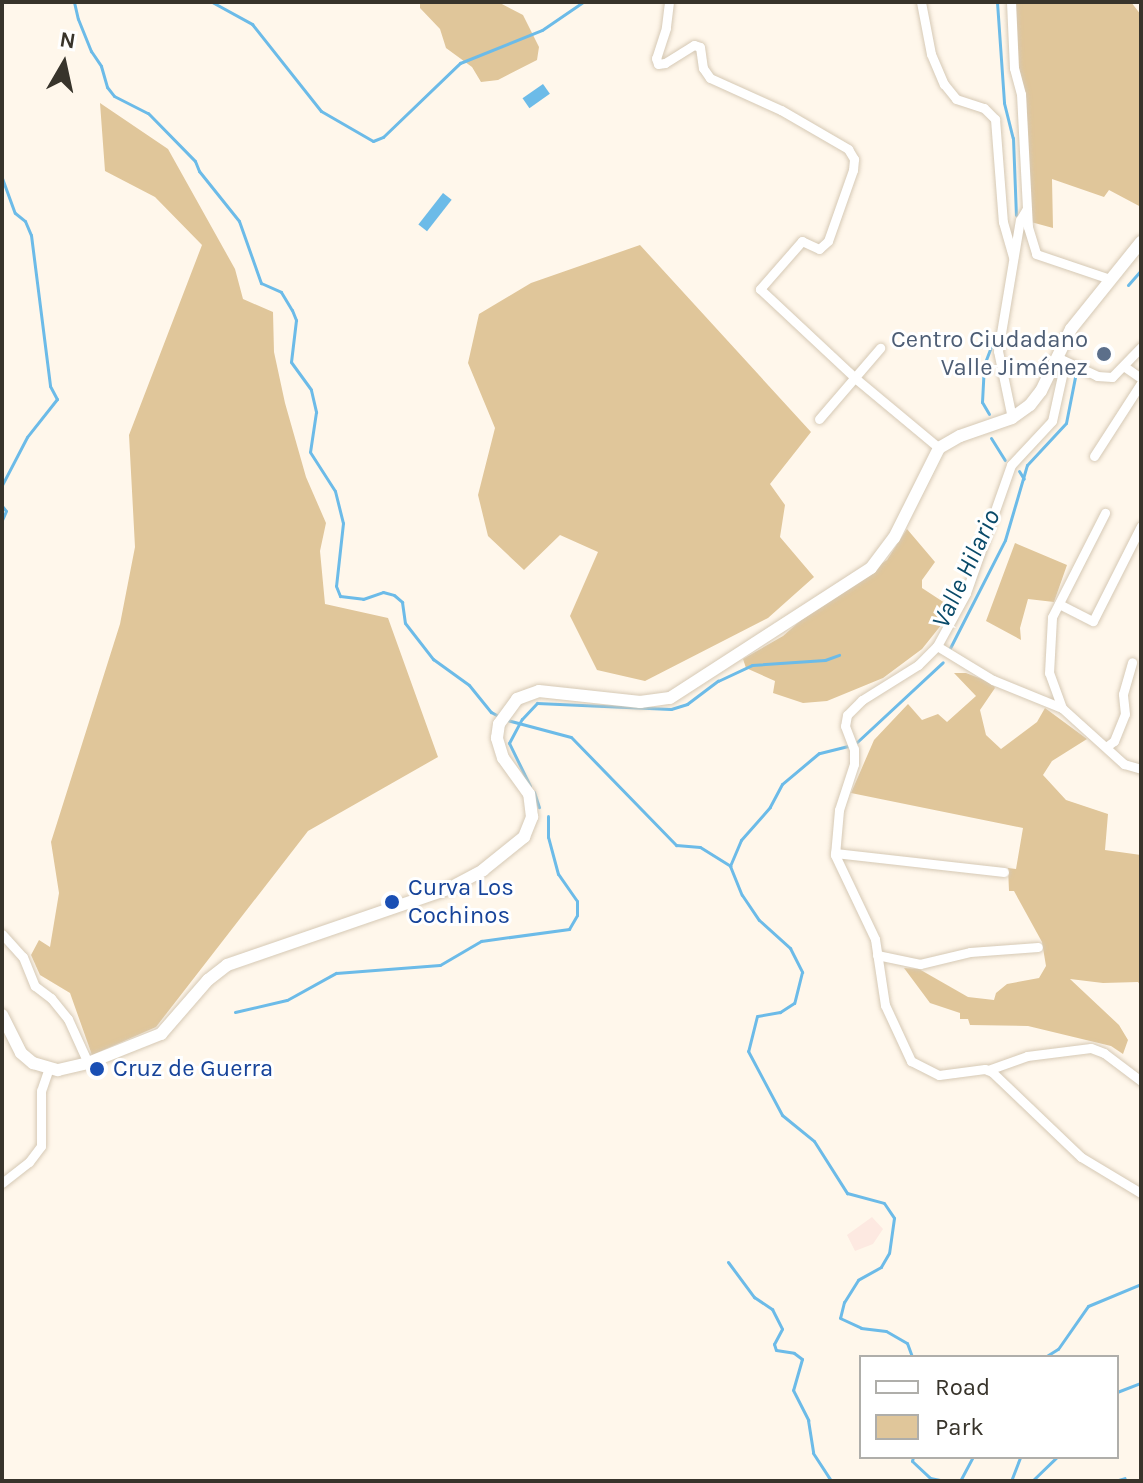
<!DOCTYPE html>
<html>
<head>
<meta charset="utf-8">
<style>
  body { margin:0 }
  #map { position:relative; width:1143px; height:1483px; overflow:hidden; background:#fff7eb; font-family:Karla,sans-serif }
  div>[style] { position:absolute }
  .industrial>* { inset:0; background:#fde9e1 }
  .green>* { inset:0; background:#e0c69a }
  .water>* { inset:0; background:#6cbbe8; transform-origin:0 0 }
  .stream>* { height:3px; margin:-1.5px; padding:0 1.5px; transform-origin:1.5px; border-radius:1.5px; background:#6cbbe8 }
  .roads { filter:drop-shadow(0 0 2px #d6c9b5) drop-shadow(0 0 2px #d6c9b5) }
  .minor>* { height:9px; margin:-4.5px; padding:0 4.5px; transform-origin:4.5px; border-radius:4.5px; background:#fff }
  .major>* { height:12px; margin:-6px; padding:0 6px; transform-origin:6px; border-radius:6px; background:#fff }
  .dots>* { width:22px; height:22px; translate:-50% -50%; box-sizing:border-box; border:4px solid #fff; border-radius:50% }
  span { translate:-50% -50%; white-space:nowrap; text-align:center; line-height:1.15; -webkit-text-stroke:6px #fff; paint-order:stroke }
  .service-label { font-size:24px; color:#4e5e75 }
  .right { translate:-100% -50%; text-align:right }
  .transit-label { font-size:24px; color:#164399 }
  .left { translate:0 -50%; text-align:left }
  .water-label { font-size:26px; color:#094a69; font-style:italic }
  .frame { position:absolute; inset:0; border:4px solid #38342b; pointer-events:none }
  .legend { position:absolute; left:859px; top:1355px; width:260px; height:104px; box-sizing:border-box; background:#fff; border:2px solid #afaeaa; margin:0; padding:10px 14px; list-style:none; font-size:24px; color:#38342b }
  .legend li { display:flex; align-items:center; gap:16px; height:40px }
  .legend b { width:40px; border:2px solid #afaeaa }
  .north { position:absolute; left:24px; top:24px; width:80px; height:80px; -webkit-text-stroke:6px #fff; paint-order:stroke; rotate:9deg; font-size:22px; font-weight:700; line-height:32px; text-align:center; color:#38342b }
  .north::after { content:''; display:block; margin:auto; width:28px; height:36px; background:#38342b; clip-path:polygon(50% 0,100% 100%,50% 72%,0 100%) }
</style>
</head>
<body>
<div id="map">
  <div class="industrial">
    <i style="clip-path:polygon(872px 1217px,883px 1229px,873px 1244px,855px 1251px,847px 1235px)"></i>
  </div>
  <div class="green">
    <i style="clip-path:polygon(420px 2px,498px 2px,523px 15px,539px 47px,537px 60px,498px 80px,481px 82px,472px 67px,446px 48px,440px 29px,420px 8px)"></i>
    <i style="clip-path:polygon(1015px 2px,1131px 2px,1141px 15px,1141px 207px,1109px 190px,1104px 197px,1052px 179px,1053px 228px,1031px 222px,1026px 96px,1018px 65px)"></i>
    <i style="clip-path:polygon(100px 103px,168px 149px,235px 269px,243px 299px,273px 312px,274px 352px,285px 403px,306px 477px,326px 523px,320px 551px,325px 604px,388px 618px,438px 757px,308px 831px,156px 1027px,92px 1055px,70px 993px,40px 975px,31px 955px,39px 940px,50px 947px,59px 893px,51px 842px,120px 624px,135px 547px,129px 435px,202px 245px,155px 197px,105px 171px)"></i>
    <i style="clip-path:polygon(640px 245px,811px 432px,770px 484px,785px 505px,780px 537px,814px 577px,768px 618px,645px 681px,597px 670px,570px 616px,598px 552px,560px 535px,524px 570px,488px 536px,478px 495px,495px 428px,468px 363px,479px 314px,531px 283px)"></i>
    <i style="clip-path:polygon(907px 529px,935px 562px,922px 580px,922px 588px,954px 609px,922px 649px,883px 678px,827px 701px,803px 703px,773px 693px,775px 681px,746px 668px,743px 659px,783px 636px,815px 608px,887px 560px)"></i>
    <i style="clip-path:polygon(1015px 543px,1067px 565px,1054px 602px,1028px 599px,1020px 628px,1021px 640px,986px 621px)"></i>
    <i style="clip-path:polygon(954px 673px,966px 673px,992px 683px,995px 688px,980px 710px,986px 735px,1001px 749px,1037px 722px,1045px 708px,1087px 739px,1052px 761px,1043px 775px,1066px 800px,1108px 814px,1105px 850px,1141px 855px,1141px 986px,1138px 982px,1103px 983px,1070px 979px,1119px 1025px,1128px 1040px,1123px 1054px,1111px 1046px,1028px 1026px,970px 1025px,968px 1019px,960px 1019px,960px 1013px,930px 1003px,904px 968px,919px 969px,968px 997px,994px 1000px,996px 993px,1007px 984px,1039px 978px,1046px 966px,1042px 942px,1014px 891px,1009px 891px,1008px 868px,1016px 869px,1023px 828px,851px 793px,874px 740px,908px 704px,922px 720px,938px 714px,947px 722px,976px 696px)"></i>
  </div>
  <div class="water">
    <i style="left:543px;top:84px;width:12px;height:25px;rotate:55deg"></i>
    <i style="left:443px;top:193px;width:11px;height:40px;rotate:38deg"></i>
  </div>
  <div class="stream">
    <i style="left:74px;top:2px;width:17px;rotate:77deg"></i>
    <i style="left:78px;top:19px;width:35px;rotate:68deg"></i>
    <i style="left:91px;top:51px;width:18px;rotate:56deg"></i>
    <i style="left:101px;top:66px;width:22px;rotate:74deg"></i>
    <i style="left:107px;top:87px;width:11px;rotate:52deg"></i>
    <i style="left:114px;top:96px;width:38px;rotate:27deg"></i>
    <i style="left:148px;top:113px;width:67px;rotate:45.6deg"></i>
    <i style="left:195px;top:161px;width:11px;rotate:68deg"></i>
    <i style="left:199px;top:171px;width:64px;rotate:51.3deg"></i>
    <i style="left:239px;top:221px;width:66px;rotate:70.5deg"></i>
    <i style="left:261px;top:283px;width:22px;rotate:24deg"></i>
    <i style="left:281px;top:292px;width:21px;rotate:59deg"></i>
    <i style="left:292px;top:310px;width:11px;rotate:68deg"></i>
    <i style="left:296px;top:320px;width:42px;rotate:96.8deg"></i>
    <i style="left:291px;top:362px;width:34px;rotate:54deg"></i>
    <i style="left:311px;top:390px;width:23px;rotate:77deg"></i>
    <i style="left:316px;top:412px;width:40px;rotate:98.5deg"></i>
    <i style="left:310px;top:452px;width:46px;rotate:57.3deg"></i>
    <i style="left:335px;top:491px;width:33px;rotate:76deg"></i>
    <i style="left:343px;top:523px;width:63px;rotate:96.3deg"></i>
    <i style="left:336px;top:586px;width:11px;rotate:68deg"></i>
    <i style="left:340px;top:596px;width:23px;rotate:7deg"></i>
    <i style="left:363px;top:599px;width:21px;rotate:-19deg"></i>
    <i style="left:383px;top:592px;width:11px;rotate:15deg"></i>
    <i style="left:394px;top:595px;width:11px;rotate:41deg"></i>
    <i style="left:402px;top:602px;width:21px;rotate:82deg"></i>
    <i style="left:405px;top:623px;width:46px;rotate:52.1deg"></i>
    <i style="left:433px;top:659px;width:44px;rotate:35.8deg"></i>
    <i style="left:469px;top:685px;width:35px;rotate:51deg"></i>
    <i style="left:491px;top:712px;width:10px;rotate:29deg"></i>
    <i style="left:212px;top:2px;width:46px;rotate:28.8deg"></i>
    <i style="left:252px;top:24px;width:111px;rotate:51.6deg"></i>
    <i style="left:321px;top:111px;width:60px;rotate:30deg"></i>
    <i style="left:373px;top:141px;width:11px;rotate:-22deg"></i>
    <i style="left:383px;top:137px;width:107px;rotate:-43.9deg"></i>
    <i style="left:460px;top:63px;width:88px;rotate:-21.9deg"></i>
    <i style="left:542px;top:30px;width:50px;rotate:-34.3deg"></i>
    <i style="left:997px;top:2px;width:101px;rotate:86deg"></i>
    <i style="left:1004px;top:103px;width:36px;rotate:76deg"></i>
    <i style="left:1013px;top:138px;width:77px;rotate:87.8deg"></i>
    <i style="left:2px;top:178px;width:37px;rotate:70deg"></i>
    <i style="left:15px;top:213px;width:13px;rotate:39deg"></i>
    <i style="left:25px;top:221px;width:15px;rotate:67deg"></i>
    <i style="left:31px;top:235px;width:152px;rotate:82.8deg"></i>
    <i style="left:50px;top:386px;width:15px;rotate:62deg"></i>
    <i style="left:57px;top:399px;width:48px;rotate:128.3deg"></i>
    <i style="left:27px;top:437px;width:54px;rotate:117.5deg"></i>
    <i style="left:1128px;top:285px;width:20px;rotate:-49deg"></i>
    <i style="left:989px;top:414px;width:14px;rotate:-120deg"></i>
    <i style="left:982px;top:402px;width:37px;rotate:-87deg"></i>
    <i style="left:984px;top:365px;width:30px;rotate:-69deg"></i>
    <i style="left:991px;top:438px;width:26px;rotate:58deg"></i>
    <i style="left:1019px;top:471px;width:9px;rotate:58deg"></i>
    <i style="left:2px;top:506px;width:6px;rotate:51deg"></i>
    <i style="left:6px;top:511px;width:10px;rotate:114deg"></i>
    <i style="left:949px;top:650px;width:123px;rotate:-63deg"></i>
    <i style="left:1005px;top:540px;width:78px;rotate:-73.7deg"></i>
    <i style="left:1027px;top:465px;width:57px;rotate:-47.1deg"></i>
    <i style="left:1066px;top:423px;width:47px;rotate:-78.9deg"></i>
    <i style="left:507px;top:720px;width:66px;rotate:14.9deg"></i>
    <i style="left:571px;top:737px;width:151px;rotate:45.8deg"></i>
    <i style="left:676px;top:845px;width:24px;rotate:5deg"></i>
    <i style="left:700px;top:847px;width:36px;rotate:32deg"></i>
    <i style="left:857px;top:742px;width:117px;rotate:-42.9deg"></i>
    <i style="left:848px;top:746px;width:30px;rotate:166deg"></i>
    <i style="left:819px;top:753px;width:48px;rotate:140deg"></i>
    <i style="left:782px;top:784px;width:26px;rotate:118deg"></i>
    <i style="left:770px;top:807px;width:44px;rotate:131.3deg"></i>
    <i style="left:741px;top:840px;width:28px;rotate:113deg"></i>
    <i style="left:730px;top:866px;width:31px;rotate:68deg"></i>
    <i style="left:742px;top:895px;width:30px;rotate:56deg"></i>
    <i style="left:759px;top:920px;width:42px;rotate:42.1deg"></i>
    <i style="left:790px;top:948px;width:27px;rotate:63deg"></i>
    <i style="left:802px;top:972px;width:32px;rotate:104deg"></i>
    <i style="left:794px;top:1003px;width:17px;rotate:147deg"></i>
    <i style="left:780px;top:1012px;width:23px;rotate:170deg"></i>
    <i style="left:757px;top:1016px;width:36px;rotate:104deg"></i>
    <i style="left:748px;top:1051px;width:72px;rotate:62deg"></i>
    <i style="left:782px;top:1115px;width:41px;rotate:39.1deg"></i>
    <i style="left:814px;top:1141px;width:62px;rotate:57.6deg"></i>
    <i style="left:847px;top:1193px;width:38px;rotate:15deg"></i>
    <i style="left:884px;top:1203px;width:18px;rotate:56deg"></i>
    <i style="left:894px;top:1218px;width:35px;rotate:98deg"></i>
    <i style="left:889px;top:1253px;width:16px;rotate:120deg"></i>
    <i style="left:881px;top:1267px;width:26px;rotate:151deg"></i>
    <i style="left:858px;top:1280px;width:26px;rotate:122deg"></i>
    <i style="left:844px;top:1302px;width:16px;rotate:104deg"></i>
    <i style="left:840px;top:1318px;width:23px;rotate:25deg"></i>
    <i style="left:861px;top:1328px;width:25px;rotate:7deg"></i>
    <i style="left:886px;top:1331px;width:24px;rotate:30deg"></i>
    <i style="left:907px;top:1343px;width:15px;rotate:70deg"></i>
    <i style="left:530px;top:786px;width:48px;rotate:-116deg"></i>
    <i style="left:509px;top:743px;width:27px;rotate:-62deg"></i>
    <i style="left:522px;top:719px;width:22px;rotate:-47deg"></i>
    <i style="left:537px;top:703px;width:134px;rotate:2.6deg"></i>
    <i style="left:671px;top:709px;width:17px;rotate:-17deg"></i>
    <i style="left:687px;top:704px;width:39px;rotate:-37deg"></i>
    <i style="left:718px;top:681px;width:38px;rotate:-25deg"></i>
    <i style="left:752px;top:665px;width:73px;rotate:-3.9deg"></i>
    <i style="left:825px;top:660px;width:15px;rotate:-20deg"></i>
    <i style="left:534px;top:792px;width:16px;rotate:72deg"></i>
    <i style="left:235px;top:1012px;width:53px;rotate:-13deg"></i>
    <i style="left:287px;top:1000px;width:56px;rotate:-28.9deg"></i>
    <i style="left:336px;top:973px;width:104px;rotate:-4.4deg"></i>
    <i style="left:440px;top:965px;width:48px;rotate:-30.3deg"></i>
    <i style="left:481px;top:941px;width:89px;rotate:-7.8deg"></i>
    <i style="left:569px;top:929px;width:16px;rotate:-60deg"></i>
    <i style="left:577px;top:915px;width:14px;rotate:-90deg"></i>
    <i style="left:577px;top:901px;width:33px;rotate:-125deg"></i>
    <i style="left:558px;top:874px;width:38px;rotate:-105deg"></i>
    <i style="left:548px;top:837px;width:21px;rotate:-90deg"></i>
    <i style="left:728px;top:1262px;width:44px;rotate:53.4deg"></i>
    <i style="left:754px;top:1297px;width:22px;rotate:34deg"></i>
    <i style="left:772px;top:1309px;width:22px;rotate:63deg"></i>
    <i style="left:782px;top:1329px;width:17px;rotate:118deg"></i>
    <i style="left:774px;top:1344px;width:6px;rotate:72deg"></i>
    <i style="left:776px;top:1350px;width:18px;rotate:9deg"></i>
    <i style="left:794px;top:1353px;width:10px;rotate:37deg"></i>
    <i style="left:802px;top:1359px;width:32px;rotate:106deg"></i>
    <i style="left:793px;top:1390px;width:34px;rotate:63deg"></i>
    <i style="left:808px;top:1420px;width:33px;rotate:81deg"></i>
    <i style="left:813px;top:1453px;width:33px;rotate:57deg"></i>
    <i style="left:1045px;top:1357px;width:15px;rotate:-32deg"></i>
    <i style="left:1058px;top:1349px;width:52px;rotate:-55.1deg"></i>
    <i style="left:1088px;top:1306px;width:57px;rotate:-22.5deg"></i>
    <i style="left:1117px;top:1392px;width:26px;rotate:-21deg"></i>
    <i style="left:913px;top:1457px;width:4px;rotate:104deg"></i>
    <i style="left:912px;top:1461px;width:25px;rotate:43deg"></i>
    <i style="left:930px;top:1478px;width:15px;rotate:11deg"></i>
    <i style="left:960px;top:1481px;width:27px;rotate:-62deg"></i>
    <i style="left:1011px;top:1481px;width:26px;rotate:-69deg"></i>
    <i style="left:1032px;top:1481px;width:35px;rotate:-44deg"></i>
    <i style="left:1115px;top:1481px;width:10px;rotate:-17deg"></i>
  </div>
  <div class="roads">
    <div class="minor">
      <i style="left:669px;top:2px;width:26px;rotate:97deg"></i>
      <i style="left:666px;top:28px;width:32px;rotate:108deg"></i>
      <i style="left:656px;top:58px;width:6px;rotate:72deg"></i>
      <i style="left:658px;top:64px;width:7px;rotate:-8deg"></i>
      <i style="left:665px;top:63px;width:34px;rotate:-32deg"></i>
      <i style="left:694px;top:45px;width:6px;rotate:18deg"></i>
      <i style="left:700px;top:47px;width:21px;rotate:82deg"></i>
      <i style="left:703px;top:68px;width:12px;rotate:55deg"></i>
      <i style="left:710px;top:78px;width:78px;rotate:24.3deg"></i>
      <i style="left:781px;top:110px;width:78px;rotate:30.2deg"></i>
      <i style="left:848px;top:149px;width:12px;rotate:59deg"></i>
      <i style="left:854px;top:159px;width:11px;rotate:95deg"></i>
      <i style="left:853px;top:170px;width:75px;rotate:109.4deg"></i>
      <i style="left:828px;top:241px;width:12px;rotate:138deg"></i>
      <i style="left:819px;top:249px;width:19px;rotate:-155deg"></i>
      <i style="left:802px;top:241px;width:64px;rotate:131.2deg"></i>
      <i style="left:760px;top:289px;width:130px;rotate:43.1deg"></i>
      <i style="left:855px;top:378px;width:109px;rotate:39.8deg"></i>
      <i style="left:921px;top:2px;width:53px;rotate:79.1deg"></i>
      <i style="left:931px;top:54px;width:33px;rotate:67deg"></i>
      <i style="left:944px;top:84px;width:19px;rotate:51deg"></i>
      <i style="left:956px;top:99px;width:29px;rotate:18deg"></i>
      <i style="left:984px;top:108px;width:16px;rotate:45deg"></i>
      <i style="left:995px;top:119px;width:103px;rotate:85.6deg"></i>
      <i style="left:1003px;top:222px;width:37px;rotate:74deg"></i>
      <i style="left:1011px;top:2px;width:66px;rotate:87.4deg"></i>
      <i style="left:1014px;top:68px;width:27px;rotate:75deg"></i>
      <i style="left:1021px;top:94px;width:133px;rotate:87deg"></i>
      <i style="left:1028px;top:227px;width:28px;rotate:73deg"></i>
      <i style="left:1036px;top:254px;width:78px;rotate:18.7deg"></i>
      <i style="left:1061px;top:359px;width:40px;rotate:25deg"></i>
      <i style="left:1097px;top:376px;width:15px;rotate:4deg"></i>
      <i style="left:1112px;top:377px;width:42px;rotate:-46deg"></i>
      <i style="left:1065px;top:362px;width:60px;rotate:102.4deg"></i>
      <i style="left:1052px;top:421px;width:60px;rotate:133deg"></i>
      <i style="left:1011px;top:465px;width:136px;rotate:109.4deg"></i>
      <i style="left:966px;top:593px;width:60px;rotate:118.7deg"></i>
      <i style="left:937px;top:646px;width:27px;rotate:135deg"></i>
      <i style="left:918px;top:665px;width:66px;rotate:148deg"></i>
      <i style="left:862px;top:700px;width:21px;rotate:135deg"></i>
      <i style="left:847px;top:715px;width:11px;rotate:100deg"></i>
      <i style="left:845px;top:726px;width:25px;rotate:69deg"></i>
      <i style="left:854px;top:749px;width:15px;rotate:90deg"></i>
      <i style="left:854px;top:764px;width:48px;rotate:108.1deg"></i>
      <i style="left:839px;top:810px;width:45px;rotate:95.1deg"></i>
      <i style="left:835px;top:855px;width:93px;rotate:64.5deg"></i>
      <i style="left:875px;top:939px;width:67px;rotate:81.4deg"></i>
      <i style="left:885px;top:1005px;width:62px;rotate:65.1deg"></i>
      <i style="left:911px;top:1061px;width:31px;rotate:27deg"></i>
      <i style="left:939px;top:1075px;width:46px;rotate:-7.4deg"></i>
      <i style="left:985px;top:1069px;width:8px;rotate:23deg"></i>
      <i style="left:992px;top:1072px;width:123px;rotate:43.7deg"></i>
      <i style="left:1081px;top:1157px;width:70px;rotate:31deg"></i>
      <i style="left:1125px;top:367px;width:19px;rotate:35deg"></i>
      <i style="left:1012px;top:418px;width:68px;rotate:-101.8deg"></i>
      <i style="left:998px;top:351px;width:133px;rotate:-80.5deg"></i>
      <i style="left:1020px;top:220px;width:12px;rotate:-59deg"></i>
      <i style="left:819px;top:419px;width:94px;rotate:-49.3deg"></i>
      <i style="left:1094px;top:456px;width:87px;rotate:-57.2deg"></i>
      <i style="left:1059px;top:604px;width:38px;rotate:27deg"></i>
      <i style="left:1093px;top:621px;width:106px;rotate:-63.2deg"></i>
      <i style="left:937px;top:646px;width:66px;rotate:31.3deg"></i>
      <i style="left:993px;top:680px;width:74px;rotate:22.1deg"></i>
      <i style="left:1062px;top:708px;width:84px;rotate:42.1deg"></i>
      <i style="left:1124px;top:764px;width:18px;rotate:16deg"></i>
      <i style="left:1062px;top:708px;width:37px;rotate:-110deg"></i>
      <i style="left:1049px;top:673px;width:56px;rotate:-86.9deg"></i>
      <i style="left:1052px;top:617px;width:117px;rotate:-63deg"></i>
      <i style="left:1106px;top:747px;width:10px;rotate:-37deg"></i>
      <i style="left:1114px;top:741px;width:29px;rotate:-68deg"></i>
      <i style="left:1125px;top:714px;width:20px;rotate:-96deg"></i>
      <i style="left:1123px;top:694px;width:33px;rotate:-74deg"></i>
      <i style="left:835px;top:853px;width:170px;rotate:6.4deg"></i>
      <i style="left:2px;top:934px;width:31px;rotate:48deg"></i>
      <i style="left:23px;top:957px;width:31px;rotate:68deg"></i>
      <i style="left:35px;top:986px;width:20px;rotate:37deg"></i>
      <i style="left:51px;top:998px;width:27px;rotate:51deg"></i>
      <i style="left:68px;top:1019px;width:48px;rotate:65.6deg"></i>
      <i style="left:877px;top:955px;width:44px;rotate:11.8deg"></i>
      <i style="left:920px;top:964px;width:51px;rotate:-13.5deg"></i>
      <i style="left:970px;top:952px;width:68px;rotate:-4.2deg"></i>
      <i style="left:988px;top:1070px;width:41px;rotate:-19.7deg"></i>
      <i style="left:1027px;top:1056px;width:64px;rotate:-7.1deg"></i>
      <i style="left:1091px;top:1048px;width:14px;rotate:21deg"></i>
      <i style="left:1104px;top:1053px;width:46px;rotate:37.1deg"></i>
      <i style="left:2px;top:1183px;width:34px;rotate:-38deg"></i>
      <i style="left:29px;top:1162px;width:20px;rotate:-53deg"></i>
      <i style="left:41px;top:1146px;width:55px;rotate:-90deg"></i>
      <i style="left:41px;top:1091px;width:24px;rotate:-71deg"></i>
    </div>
    <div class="major">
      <i style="left:2px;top:1015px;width:42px;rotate:63.4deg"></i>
      <i style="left:21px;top:1053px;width:16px;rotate:40deg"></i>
      <i style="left:33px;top:1063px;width:26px;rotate:16deg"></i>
      <i style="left:58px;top:1070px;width:31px;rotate:-13deg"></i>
      <i style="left:88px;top:1063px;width:79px;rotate:-21.7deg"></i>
      <i style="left:161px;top:1034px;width:72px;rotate:-49deg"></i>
      <i style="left:208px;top:980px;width:24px;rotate:-38deg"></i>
      <i style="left:227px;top:965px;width:234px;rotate:-19deg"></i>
      <i style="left:448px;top:889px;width:40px;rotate:-28deg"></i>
      <i style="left:483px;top:870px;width:53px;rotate:-38.8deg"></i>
      <i style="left:524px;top:837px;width:22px;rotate:-68deg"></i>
      <i style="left:532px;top:817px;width:23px;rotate:-97deg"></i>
      <i style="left:529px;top:794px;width:44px;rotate:-125.8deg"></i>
      <i style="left:503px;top:758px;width:21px;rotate:-107deg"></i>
      <i style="left:497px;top:738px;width:14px;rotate:-82deg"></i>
      <i style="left:499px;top:724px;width:31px;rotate:-54deg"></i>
      <i style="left:517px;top:699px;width:23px;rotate:-20deg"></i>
      <i style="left:539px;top:691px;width:102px;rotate:6.2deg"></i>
      <i style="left:640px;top:702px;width:30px;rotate:-8deg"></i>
      <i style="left:670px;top:698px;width:239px;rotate:-32.9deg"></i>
      <i style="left:871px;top:568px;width:38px;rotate:-53deg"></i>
      <i style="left:894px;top:538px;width:101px;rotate:-63.4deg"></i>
      <i style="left:939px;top:448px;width:24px;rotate:-30deg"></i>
      <i style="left:960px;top:436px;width:55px;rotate:-19.1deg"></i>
      <i style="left:1012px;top:418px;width:22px;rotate:-36deg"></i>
      <i style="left:1030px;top:405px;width:18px;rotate:-52deg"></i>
      <i style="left:1041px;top:391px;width:69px;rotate:-64.2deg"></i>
      <i style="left:1071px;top:329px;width:112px;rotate:-51.2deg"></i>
    </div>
  </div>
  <div class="dots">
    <i style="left:1104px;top:354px;background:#5c6f8a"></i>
    <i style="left:392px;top:902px;background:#1a4fb4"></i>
    <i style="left:97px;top:1069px;background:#1a4fb4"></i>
  </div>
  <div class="service-label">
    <span class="right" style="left:1088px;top:354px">Centro Ciudadano<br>Valle Jiménez</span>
  </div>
  <div class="transit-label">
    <span class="left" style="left:408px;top:902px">Curva Los<br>Cochinos</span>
    <span class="left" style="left:113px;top:1069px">Cruz de Guerra</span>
  </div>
  <div class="water-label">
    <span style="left:966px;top:569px;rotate:-65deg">Valle Hilario</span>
  </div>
  <div class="frame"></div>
  <ul class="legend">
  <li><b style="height:10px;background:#fff"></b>Road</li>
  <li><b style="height:22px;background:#e0c69a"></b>Park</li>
  </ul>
  <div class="north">N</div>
</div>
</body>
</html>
